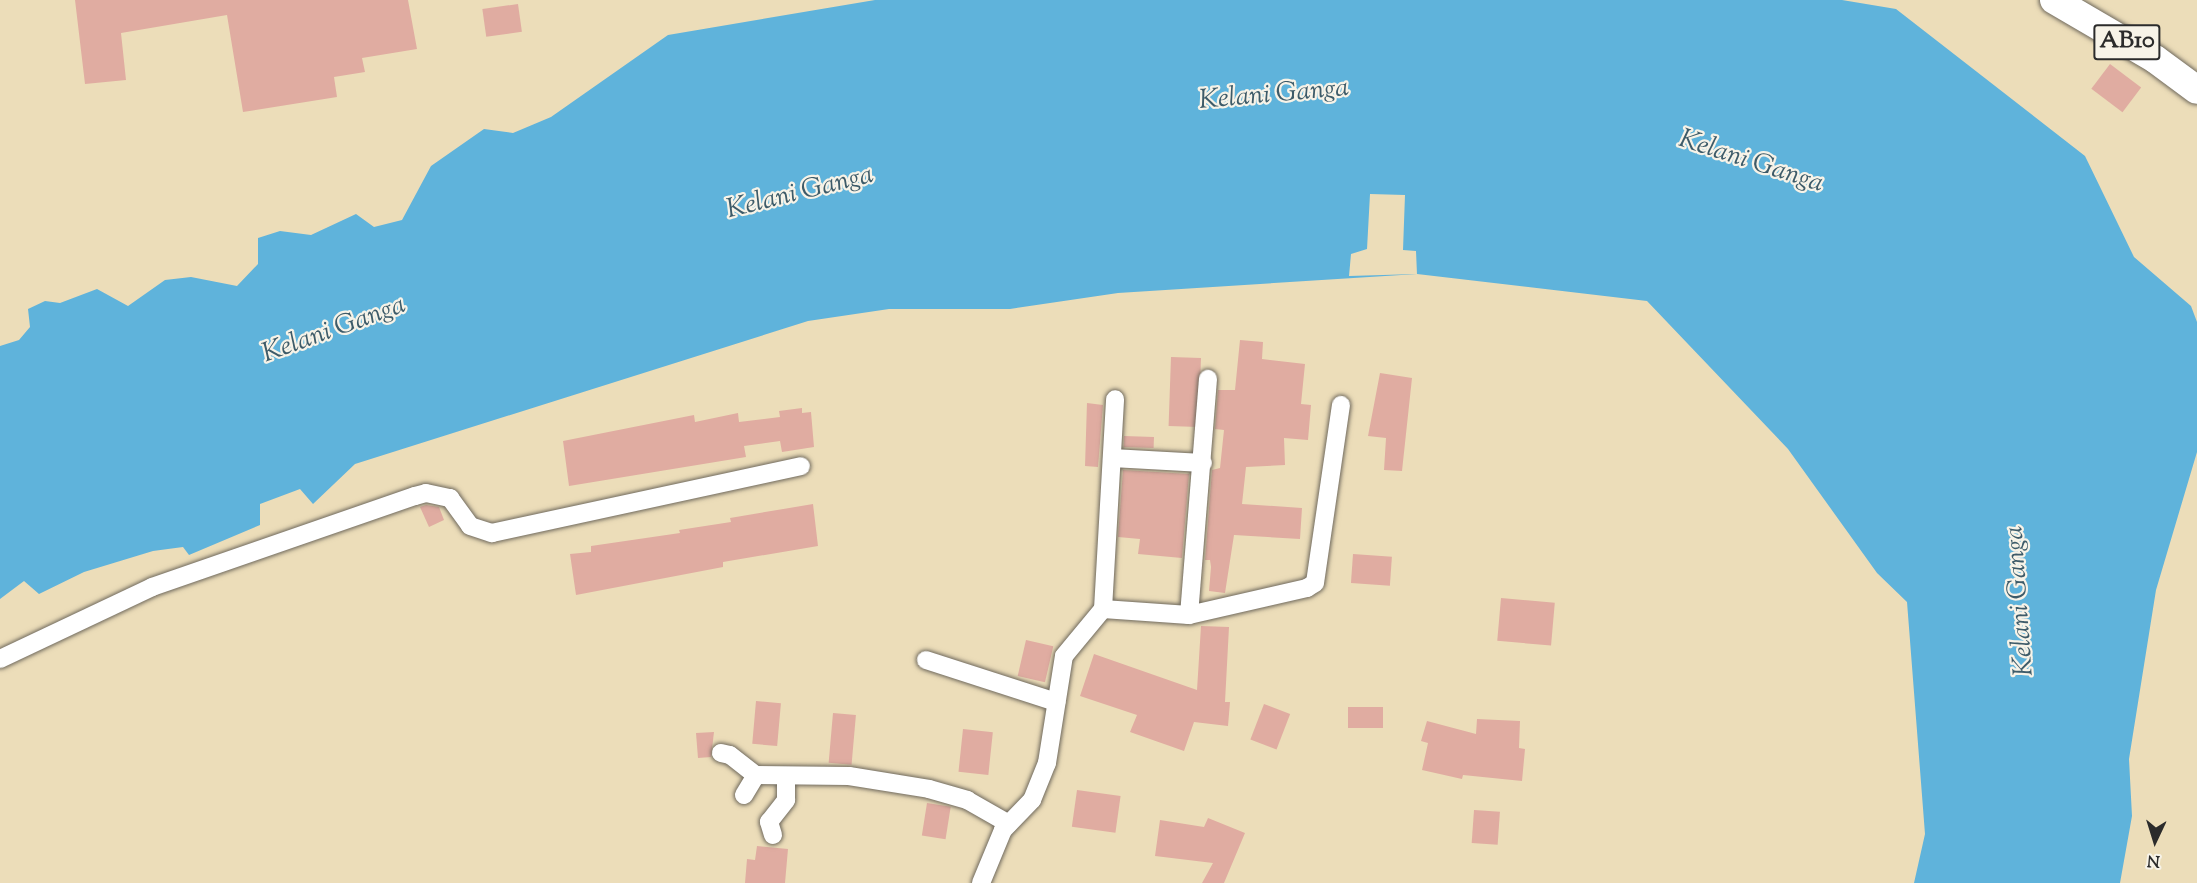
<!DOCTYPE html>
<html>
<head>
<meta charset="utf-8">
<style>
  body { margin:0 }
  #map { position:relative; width:2197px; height:883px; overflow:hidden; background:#ecddb9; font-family:"Sorts Mill Goudy",serif }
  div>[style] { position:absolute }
  .water>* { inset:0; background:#5fb3db }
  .pier>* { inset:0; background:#ecddb9 }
  .building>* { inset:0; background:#e0aca1; transform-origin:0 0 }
  .roads { filter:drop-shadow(0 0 2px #6f695d) drop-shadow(0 0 2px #6f695d) }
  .minor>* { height:18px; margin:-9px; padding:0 9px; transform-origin:9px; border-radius:9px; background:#fff }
  .primary>* { height:28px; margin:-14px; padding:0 14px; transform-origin:14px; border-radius:14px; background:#fff }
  span { translate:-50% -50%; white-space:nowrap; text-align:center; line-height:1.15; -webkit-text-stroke:4.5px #f7f3e8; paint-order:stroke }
  .shield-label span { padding:2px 4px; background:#f7f3e8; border:2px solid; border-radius:4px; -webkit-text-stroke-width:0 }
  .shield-label { font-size:24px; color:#2b2b2b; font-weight:700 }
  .water-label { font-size:27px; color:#3d5b69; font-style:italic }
  .north { position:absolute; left:2125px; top:811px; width:60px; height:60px; -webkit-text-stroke:4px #f7f3e8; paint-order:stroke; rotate:184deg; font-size:16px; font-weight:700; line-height:24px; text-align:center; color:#2b2b2b }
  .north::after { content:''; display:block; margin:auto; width:21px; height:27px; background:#2b2b2b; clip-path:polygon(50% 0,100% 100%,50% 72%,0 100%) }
</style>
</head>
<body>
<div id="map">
  <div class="water">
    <i style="clip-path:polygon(875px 0,1842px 0,1896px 9px,2085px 156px,2134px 257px,2191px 306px,2197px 322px,2197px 452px,2156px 590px,2129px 759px,2132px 816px,2120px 883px,1914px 883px,1925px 834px,1907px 602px,1877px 573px,1788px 449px,1647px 301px,1417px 274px,1118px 293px,1010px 309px,889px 309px,808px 321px,355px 464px,313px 504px,300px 489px,260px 504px,260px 525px,189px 555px,183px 547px,153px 551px,84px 572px,39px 594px,24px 581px,0 599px,0 346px,19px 340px,30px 327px,28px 309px,45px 301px,60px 303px,97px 289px,128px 306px,165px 280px,191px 277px,237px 286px,258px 264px,258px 238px,280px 231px,311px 235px,356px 214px,374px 227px,402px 220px,431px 166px,484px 129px,513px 133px,551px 117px,668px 35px)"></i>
  </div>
  <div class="pier">
    <i style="clip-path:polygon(1370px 194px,1405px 195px,1403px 250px,1416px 251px,1417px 274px,1349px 276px,1351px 254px,1367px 249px)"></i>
  </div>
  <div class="building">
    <i style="clip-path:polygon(75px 0,408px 0,417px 49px,362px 58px,365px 72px,334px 77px,337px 97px,243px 112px,227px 15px,121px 33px,126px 80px,85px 84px)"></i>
    <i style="left:518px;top:4px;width:28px;height:36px;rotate:82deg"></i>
    <i style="left:2110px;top:64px;width:39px;height:31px;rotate:37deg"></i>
    <i style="clip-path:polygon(1240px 340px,1263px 342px,1262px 359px,1305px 364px,1301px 404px,1311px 405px,1308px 440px,1284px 438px,1285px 465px,1246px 467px,1242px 504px,1302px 508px,1300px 539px,1234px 535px,1225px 593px,1209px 591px,1211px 567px,1210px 560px,1205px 560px,1212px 470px,1220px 468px,1224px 430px,1215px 429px,1218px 390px,1235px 390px)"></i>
    <i style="left:1171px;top:357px;width:30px;height:69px;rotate:2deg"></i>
    <i style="clip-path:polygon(1380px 373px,1412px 378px,1402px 471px,1384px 470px,1386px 438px,1368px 436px)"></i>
    <i style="clip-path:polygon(1087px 403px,1103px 405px,1098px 467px,1085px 466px)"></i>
    <i style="clip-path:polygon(802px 408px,802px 413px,811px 412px,814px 447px,782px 452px,780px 441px,744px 446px,746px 457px,569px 486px,563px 441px,694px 415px,695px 422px,738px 413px,739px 422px,780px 417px,779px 411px)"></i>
    <i style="left:1124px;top:436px;width:30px;height:11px;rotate:2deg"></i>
    <i style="clip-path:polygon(1123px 470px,1189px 474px,1182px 558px,1138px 554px,1140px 539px,1118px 537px)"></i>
    <i style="clip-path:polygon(813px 504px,818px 546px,723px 562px,723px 567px,576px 595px,570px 554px,591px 552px,591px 546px,680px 533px,679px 530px,731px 522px,730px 518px)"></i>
    <i style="clip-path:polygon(426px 505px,439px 507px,444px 520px,429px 527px,420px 507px)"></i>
    <i style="left:1353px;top:554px;width:39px;height:29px;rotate:4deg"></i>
    <i style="left:1501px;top:598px;width:54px;height:43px;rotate:5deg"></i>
    <i style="clip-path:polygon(1201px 626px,1229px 627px,1225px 702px,1230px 702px,1228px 726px,1194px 722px,1184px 751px,1130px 732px,1137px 715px,1080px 696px,1094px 654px,1197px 690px)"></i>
    <i style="left:1026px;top:640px;width:28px;height:37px;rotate:13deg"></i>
    <i style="left:756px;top:701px;width:25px;height:43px;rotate:5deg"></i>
    <i style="left:1264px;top:704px;width:28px;height:38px;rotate:21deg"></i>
    <i style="left:1348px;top:707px;width:35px;height:21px"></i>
    <i style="left:833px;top:713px;width:23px;height:50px;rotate:5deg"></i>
    <i style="clip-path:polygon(1477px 719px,1520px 721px,1519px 748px,1525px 749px,1522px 781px,1463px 775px,1462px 779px,1422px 770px,1428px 743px,1421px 741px,1427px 721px,1476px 734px)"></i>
    <i style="left:963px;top:729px;width:30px;height:43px;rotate:6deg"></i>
    <i style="clip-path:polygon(714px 732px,711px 757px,698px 758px,696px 733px)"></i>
    <i style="left:1077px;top:790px;width:44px;height:37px;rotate:8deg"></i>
    <i style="left:927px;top:803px;width:24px;height:33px;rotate:9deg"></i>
    <i style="left:1474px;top:810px;width:26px;height:33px;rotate:4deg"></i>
    <i style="clip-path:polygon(1208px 818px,1245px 833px,1224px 883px,1202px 883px,1213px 863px,1155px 856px,1160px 820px,1204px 827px)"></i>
    <i style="clip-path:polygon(757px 846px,788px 849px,785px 883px,745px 883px,747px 859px,755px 860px)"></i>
  </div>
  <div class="roads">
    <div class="minor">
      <i style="left:1112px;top:458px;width:91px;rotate:3.1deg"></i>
      <i style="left:1103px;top:609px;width:86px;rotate:4deg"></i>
      <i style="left:1189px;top:615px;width:121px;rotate:-12.9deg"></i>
      <i style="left:1307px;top:588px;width:9px;rotate:-32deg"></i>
      <i style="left:1315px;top:583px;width:180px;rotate:-81.7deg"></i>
      <i style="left:1189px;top:615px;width:237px;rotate:-85.4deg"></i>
      <i style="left:0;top:659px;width:168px;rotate:-25.3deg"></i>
      <i style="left:152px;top:587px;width:278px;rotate:-19.1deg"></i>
      <i style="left:415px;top:496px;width:11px;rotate:-15deg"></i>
      <i style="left:426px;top:493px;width:25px;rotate:12deg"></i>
      <i style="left:450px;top:498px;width:34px;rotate:54deg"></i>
      <i style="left:470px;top:526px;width:23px;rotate:18deg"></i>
      <i style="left:492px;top:533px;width:316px;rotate:-12.2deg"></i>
      <i style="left:926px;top:660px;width:137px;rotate:17.9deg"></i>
      <i style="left:721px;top:753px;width:9px;rotate:13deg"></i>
      <i style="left:730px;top:755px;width:33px;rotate:38deg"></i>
      <i style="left:756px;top:775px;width:93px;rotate:0.6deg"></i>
      <i style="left:849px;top:776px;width:81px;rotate:9.2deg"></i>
      <i style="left:929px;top:789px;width:40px;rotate:16deg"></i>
      <i style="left:967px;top:800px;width:48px;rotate:29.7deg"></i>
      <i style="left:744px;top:795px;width:23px;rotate:-59deg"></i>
      <i style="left:773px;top:835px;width:14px;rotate:-107deg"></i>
      <i style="left:769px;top:822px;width:28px;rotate:-52deg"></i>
      <i style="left:786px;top:800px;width:23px;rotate:-90deg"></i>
      <i style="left:981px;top:883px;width:57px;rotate:-67.5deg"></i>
      <i style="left:1003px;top:830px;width:42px;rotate:-46deg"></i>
      <i style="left:1032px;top:800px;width:40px;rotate:-68deg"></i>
      <i style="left:1047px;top:763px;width:108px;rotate:-81deg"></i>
      <i style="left:1064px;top:656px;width:61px;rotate:-50.3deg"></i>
      <i style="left:1103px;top:609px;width:210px;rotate:-86.7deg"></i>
    </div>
    <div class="primary">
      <i style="left:2054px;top:0;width:117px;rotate:30.3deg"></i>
      <i style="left:2155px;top:59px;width:52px;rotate:36.4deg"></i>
    </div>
  </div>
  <div class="shield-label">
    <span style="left:2127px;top:42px">AB10</span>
  </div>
  <div class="water-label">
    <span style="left:1274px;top:95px;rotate:-5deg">Kelani Ganga</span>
    <span style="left:1751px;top:162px;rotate:18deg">Kelani Ganga</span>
    <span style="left:800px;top:193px;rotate:-14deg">Kelani Ganga</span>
    <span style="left:334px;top:330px;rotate:-20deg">Kelani Ganga</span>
    <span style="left:2020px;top:601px;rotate:-94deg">Kelani Ganga</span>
  </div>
  <div class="north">N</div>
</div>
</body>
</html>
